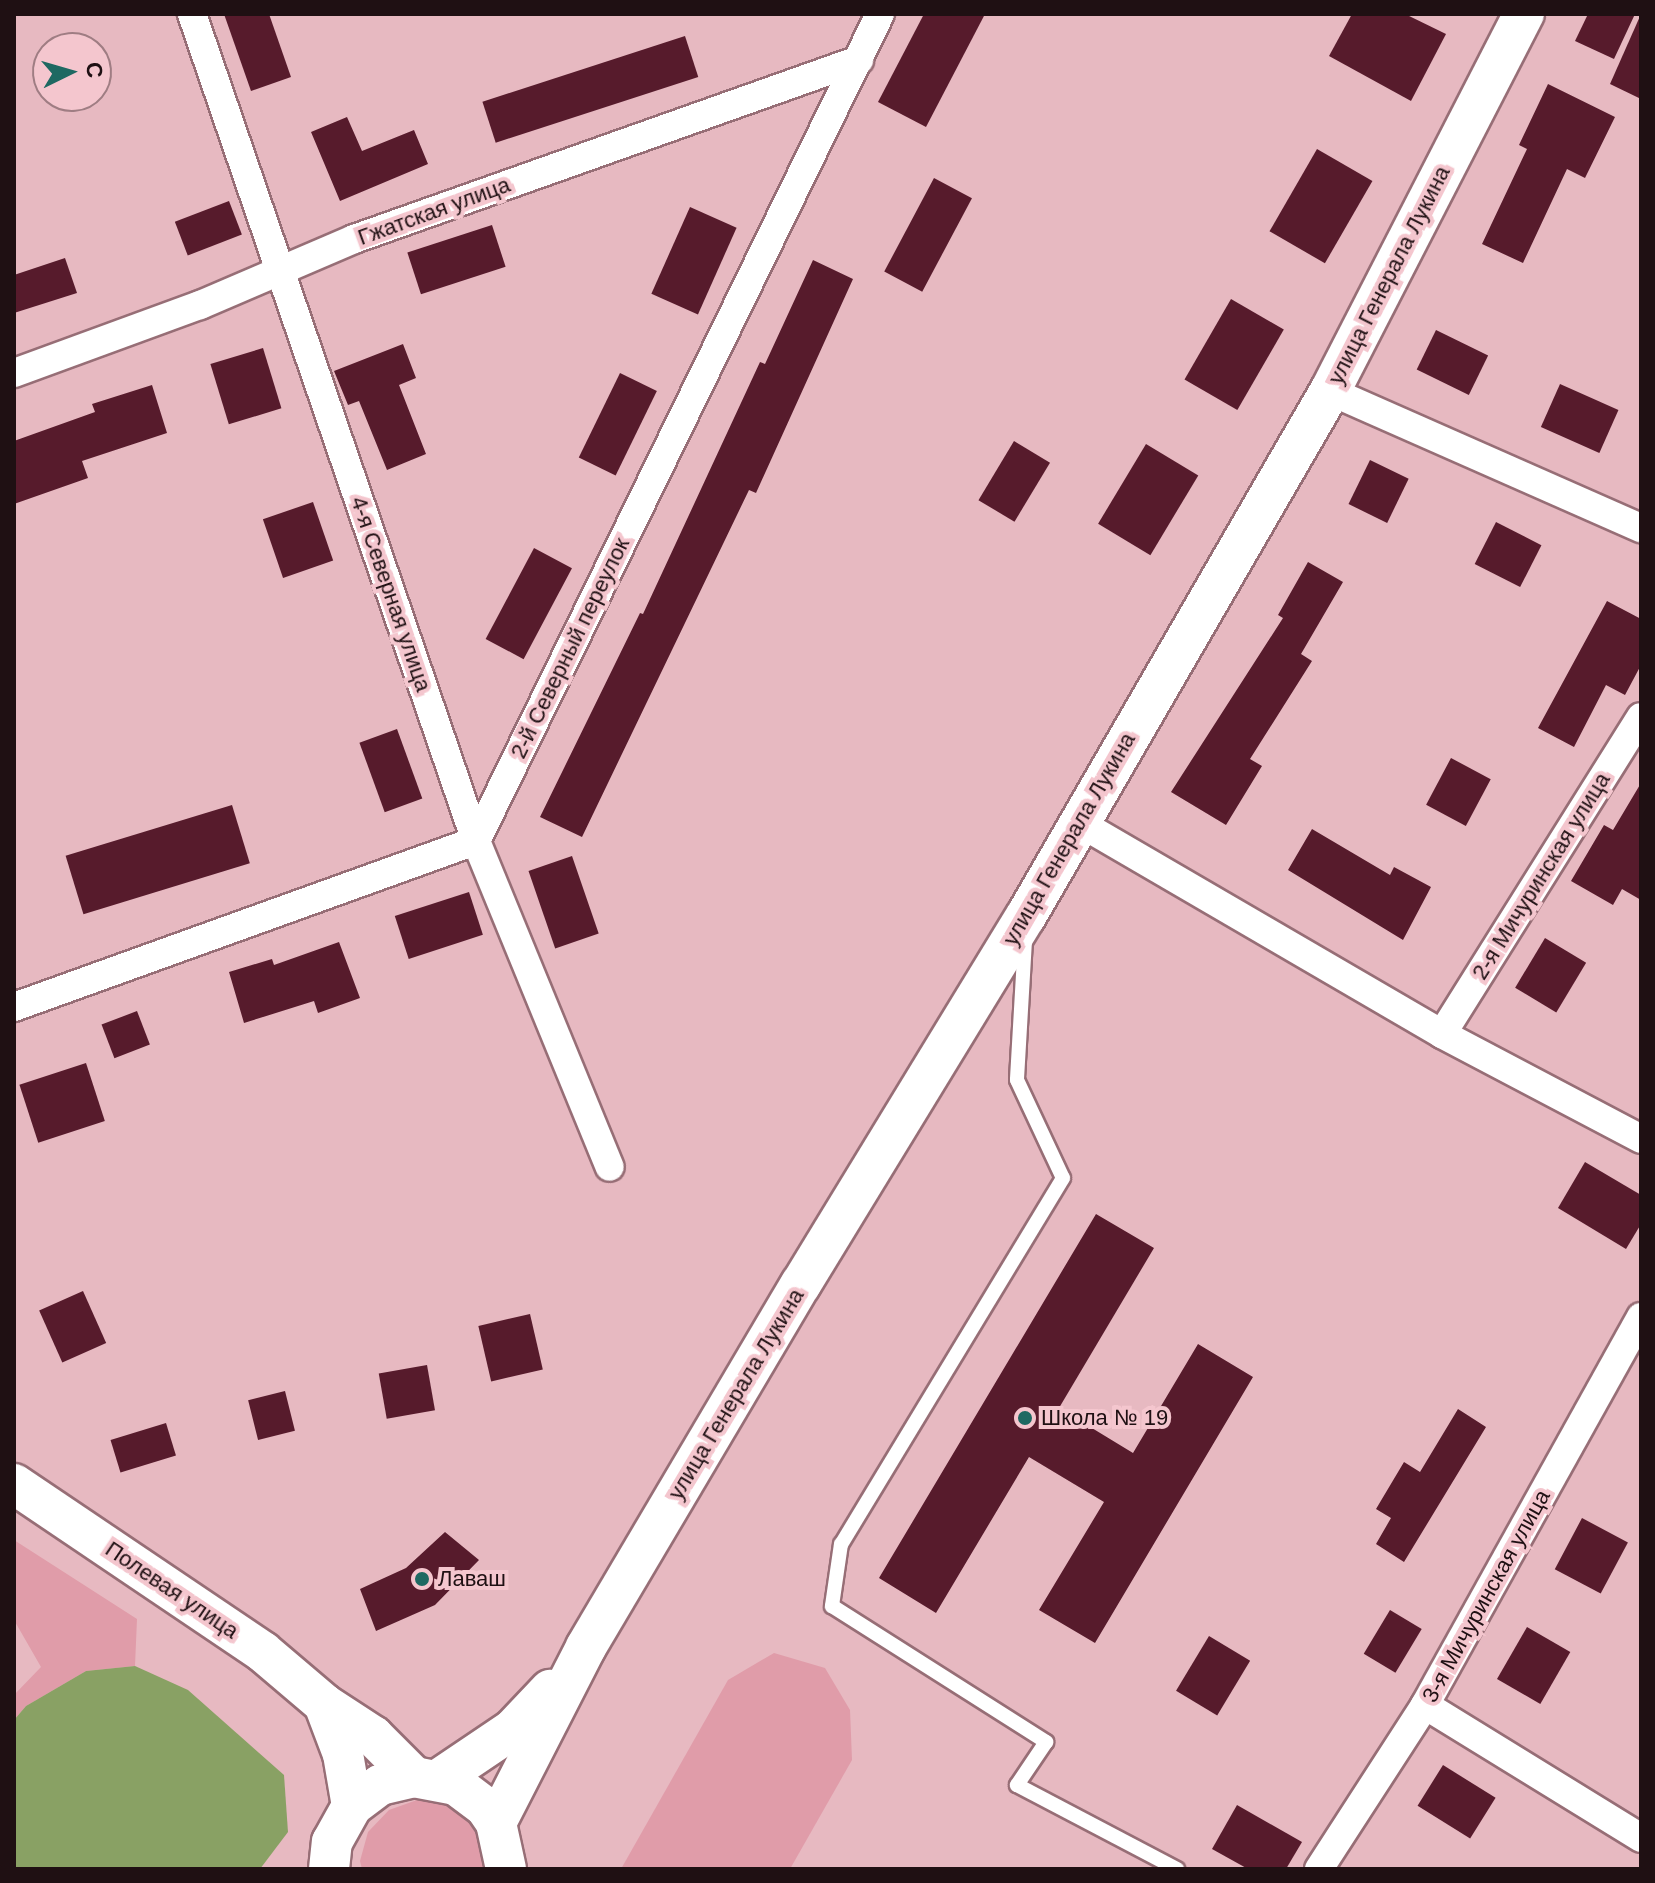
<!DOCTYPE html>
<html>
<head>
<meta charset="utf-8">
<style>
	body { margin:0 }
	#map { position:relative; width:1655px; height:1883px; overflow:hidden; background:#e7b9c1; font-family:Arial,sans-serif }
	div>[style] { position:absolute }
	.green>* { inset:0; background:#e09ca9 }
	.water>* { inset:0; background:#89a164 }
	.building>* { inset:0; background:#571b2c; transform-origin:0 0 }
	.roads { filter:drop-shadow(2px 0 #976e76) drop-shadow(-2px 0 #976e76) drop-shadow(0 2px #976e76) drop-shadow(0 -2px #976e76) }
	.lane>* { height:14px; margin:-7px; padding:0 7px; transform-origin:7px; border-radius:7px; background:#fff }
	.street>* { height:28px; margin:-14px; padding:0 14px; transform-origin:14px; border-radius:14px; background:#fff }
	.secondary>* { height:40px; margin:-20px; padding:0 20px; transform-origin:20px; border-radius:20px; background:#fff }
	.dots>* { width:22px; height:22px; translate:-50% -50%; box-sizing:border-box; border:4px solid #f4c6ce; border-radius:50% }
	span { translate:-50% -50%; white-space:nowrap; text-align:center; line-height:1.15; -webkit-text-stroke:8px #f4c6ce; paint-order:stroke }
	.street-label { font-size:22px; color:#1f1013 }
	.poi-label { font-size:22px; color:#1f1013 }
	.left { translate:0 -50%; text-align:left }
	.frame { position:absolute; inset:0; border:16px solid #1f1013; pointer-events:none }
	.north { position:absolute; left:32px; top:32px; width:80px; height:80px; box-sizing:border-box; background:#f4c6ce; border:2px solid #9f7d83; border-radius:50%; rotate:85deg; font-size:22px; font-weight:700; line-height:32px; text-align:center; color:#1f1013 }
	.north::after { content:''; display:block; margin:auto; width:28px; height:36px; background:#1e6962; clip-path:polygon(50% 0,100% 100%,50% 72%,0 100%) }
</style>
</head>
<body>
<div id="map">
	<div class="green">
		<div style="clip-path:polygon(14px 1540px,137px 1619px,135px 1666px,86px 1671px,26px 1706px,14px 1720px,14px 1695px,41px 1667px,14px 1620px)"></div>
		<div style="clip-path:polygon(774px 1653px,825px 1668px,850px 1710px,852px 1760px,790px 1869px,621px 1869px,728px 1680px)"></div>
		<div style="clip-path:polygon(417px 1800px,446px 1805px,470px 1822px,484px 1849px,483px 1869px,362px 1869px,360px 1861px,368px 1832px,389px 1810px)"></div>
	</div>
	<div class="water">
		<div style="clip-path:polygon(135px 1666px,188px 1690px,284px 1775px,288px 1832px,260px 1869px,14px 1869px,14px 1720px,26px 1706px,86px 1671px)"></div>
	</div>
	<div class="building">
		<div style="clip-path:polygon(224px 14px,269px 14px,291px 77px,251px 91px)"></div>
		<div style="clip-path:polygon(924px 14px,985px 14px,926px 127px,878px 102px)"></div>
		<div style="clip-path:polygon(1352px 14px,1405px 14px,1446px 34px,1411px 101px,1329px 56px)"></div>
		<div style="clip-path:polygon(1588px 14px,1635px 14px,1614px 59px,1575px 41px)"></div>
		<div style="clip-path:polygon(1641px 14px,1641px 99px,1610px 84px)"></div>
		<div style="left:685px;top:36px;width:43px;height:213px;rotate:72deg"></div>
		<div style="clip-path:polygon(1548px 84px,1615px 117px,1585px 178px,1567px 169px,1523px 263px,1482px 244px,1527px 149px,1519px 145px)"></div>
		<div style="clip-path:polygon(347px 117px,362px 151px,414px 130px,428px 164px,340px 201px,311px 132px)"></div>
		<div style="left:1317px;top:149px;width:64px;height:95px;rotate:30deg"></div>
		<div style="left:934px;top:178px;width:43px;height:106px;rotate:28deg"></div>
		<div style="left:229px;top:201px;width:36px;height:58px;rotate:69deg"></div>
		<div style="left:690px;top:207px;width:51px;height:95px;rotate:24deg"></div>
		<div style="left:492px;top:225px;width:44px;height:89px;rotate:72deg"></div>
		<div style="clip-path:polygon(65px 258px,77px 293px,14px 313px,14px 275px)"></div>
		<div style="clip-path:polygon(813px 260px,853px 279px,756px 493px,749px 490px,582px 837px,540px 817px,640px 613px,643px 614px,760px 362px,765px 364px)"></div>
		<div style="left:1231px;top:299px;width:61px;height:93px;rotate:30deg"></div>
		<div style="left:1436px;top:330px;width:58px;height:44px;rotate:26deg"></div>
		<div style="clip-path:polygon(403px 344px,416px 378px,399px 385px,426px 454px,387px 470px,359px 401px,348px 405px,334px 371px)"></div>
		<div style="left:263px;top:348px;width:63px;height:55px;rotate:73deg"></div>
		<div style="left:620px;top:373px;width:41px;height:94px;rotate:26deg"></div>
		<div style="left:1560px;top:384px;width:64px;height:47px;rotate:24deg"></div>
		<div style="clip-path:polygon(152px 385px,167px 433px,82px 461px,88px 478px,14px 504px,14px 441px,95px 412px,92px 404px)"></div>
		<div style="left:1014px;top:441px;width:42px;height:69px;rotate:31deg"></div>
		<div style="left:1146px;top:444px;width:61px;height:93px;rotate:31deg"></div>
		<div style="left:1370px;top:460px;width:43px;height:49px;rotate:26deg"></div>
		<div style="left:313px;top:502px;width:62px;height:53px;rotate:71deg"></div>
		<div style="left:1496px;top:522px;width:51px;height:47px;rotate:27deg"></div>
		<div style="left:534px;top:548px;width:43px;height:103px;rotate:28deg"></div>
		<div style="clip-path:polygon(1308px 562px,1343px 582px,1301px 654px,1312px 661px,1250px 759px,1262px 766px,1226px 825px,1171px 792px,1283px 618px,1278px 615px)"></div>
		<div style="clip-path:polygon(1607px 601px,1641px 619px,1641px 665px,1625px 695px,1606px 685px,1574px 747px,1538px 728px)"></div>
		<div style="left:397px;top:729px;width:74px;height:40px;rotate:70deg"></div>
		<div style="left:1451px;top:758px;width:45px;height:53px;rotate:28deg"></div>
		<div style="clip-path:polygon(1641px 783px,1641px 900px,1622px 889px,1613px 905px,1571px 881px,1604px 825px,1613px 830px)"></div>
		<div style="left:232px;top:805px;width:61px;height:174px;rotate:73deg"></div>
		<div style="clip-path:polygon(1312px 829px,1390px 875px,1394px 867px,1431px 887px,1403px 940px,1288px 870px)"></div>
		<div style="left:572px;top:856px;width:82px;height:46px;rotate:71deg"></div>
		<div style="left:469px;top:892px;width:45px;height:78px;rotate:72deg"></div>
		<div style="left:1545px;top:938px;width:48px;height:58px;rotate:31deg"></div>
		<div style="clip-path:polygon(339px 942px,360px 998px,318px 1013px,314px 1001px,244px 1023px,229px 972px,272px 959px,274px 965px)"></div>
		<div style="left:137px;top:1011px;width:36px;height:38px;rotate:69deg"></div>
		<div style="left:86px;top:1063px;width:61px;height:70px;rotate:72deg"></div>
		<div style="clip-path:polygon(1585px 1162px,1641px 1195px,1641px 1224px,1626px 1249px,1558px 1208px)"></div>
		<div style="clip-path:polygon(1096px 1214px,1154px 1248px,1059px 1408px,1133px 1453px,1198px 1344px,1253px 1377px,1095px 1643px,1039px 1610px,1104px 1502px,1029px 1457px,936px 1613px,879px 1578px)"></div>
		<div style="left:83px;top:1291px;width:57px;height:48px;rotate:66deg"></div>
		<div style="left:530px;top:1314px;width:57px;height:53px;rotate:77deg"></div>
		<div style="left:427px;top:1365px;width:46px;height:49px;rotate:80deg"></div>
		<div style="left:285px;top:1391px;width:41px;height:38px;rotate:76deg"></div>
		<div style="clip-path:polygon(1458px 1409px,1486px 1427px,1404px 1562px,1376px 1544px,1391px 1518px,1376px 1509px,1404px 1462px,1420px 1472px)"></div>
		<div style="left:166px;top:1423px;width:34px;height:58px;rotate:73deg"></div>
		<div style="left:1582px;top:1518px;width:52px;height:58px;rotate:28deg"></div>
		<div style="clip-path:polygon(445px 1532px,479px 1560px,435px 1605px,376px 1631px,360px 1589px,406px 1568px)"></div>
		<div style="left:1390px;top:1610px;width:37px;height:51px;rotate:31deg"></div>
		<div style="left:1527px;top:1627px;width:50px;height:60px;rotate:30deg"></div>
		<div style="left:1209px;top:1636px;width:48px;height:64px;rotate:31deg"></div>
		<div style="left:1443px;top:1765px;width:62px;height:48px;rotate:32deg"></div>
		<div style="clip-path:polygon(1237px 1805px,1302px 1842px,1286px 1869px,1248px 1869px,1212px 1849px)"></div>
	</div>
	<div class="roads">
		<div class="lane">
			<div style="left:1025px;top:940px;width:140px;rotate:93.3deg"></div>
			<div style="left:1017px;top:1080px;width:108px;rotate:64.9deg"></div>
			<div style="left:1063px;top:1178px;width:428px;rotate:121.2deg"></div>
			<div style="left:841px;top:1544px;width:63px;rotate:98.3deg"></div>
			<div style="left:832px;top:1606px;width:254px;rotate:32.4deg"></div>
			<div style="left:1046px;top:1742px;width:52px;rotate:124deg"></div>
			<div style="left:1017px;top:1785px;width:181px;rotate:27.7deg"></div>
		</div>
		<div class="street">
			<div style="left:192px;top:14px;width:874px;rotate:71.05deg"></div>
			<div style="left:476px;top:841px;width:352px;rotate:67.7deg"></div>
			<div style="left:14px;top:373px;width:198px;rotate:-20.1deg"></div>
			<div style="left:200px;top:305px;width:168px;rotate:-23.2deg"></div>
			<div style="left:354px;top:239px;width:536px;rotate:-19.52deg"></div>
			<div style="left:1330px;top:391px;width:340px;rotate:23.8deg"></div>
			<div style="left:1078px;top:822px;width:421px;rotate:30.2deg"></div>
			<div style="left:1442px;top:1034px;width:225px;rotate:27.8deg"></div>
			<div style="left:14px;top:1007px;width:491px;rotate:-19.8deg"></div>
			<div style="left:476px;top:841px;width:920px;rotate:-63.96deg"></div>
			<div style="left:1442px;top:1034px;width:374px;rotate:-57.9deg"></div>
			<div style="left:1425px;top:1705px;width:254px;rotate:31.6deg"></div>
			<div style="left:1319px;top:1869px;width:195px;rotate:-57.1deg"></div>
			<div style="left:1425px;top:1705px;width:444px;rotate:-60.9deg"></div>
		</div>
		<div class="secondary">
			<div style="left:14px;top:1484px;width:300px;rotate:34deg"></div>
			<div style="left:263px;top:1652px;width:80px;rotate:40.4deg"></div>
			<div style="left:324px;top:1704px;width:59px;rotate:33.1deg"></div>
			<div style="left:373px;top:1736px;width:58px;rotate:45deg"></div>
			<div style="left:324px;top:1704px;width:53px;rotate:69.2deg"></div>
			<div style="left:343px;top:1754px;width:53px;rotate:80.2deg"></div>
			<div style="left:439px;top:1779px;width:89px;rotate:-34deg"></div>
			<div style="left:513px;top:1729px;width:54px;rotate:-46.5deg"></div>
			<div style="left:496px;top:1823px;width:198px;rotate:-62.9deg"></div>
			<div style="left:586px;top:1647px;width:422px;rotate:-59.4deg"></div>
			<div style="left:801px;top:1284px;width:431px;rotate:-58.6deg"></div>
			<div style="left:1026px;top:916px;width:607px;rotate:-59.93deg"></div>
			<div style="left:1330px;top:391px;width:424px;rotate:-62.8deg"></div>
			<div style="left:329px;top:1869px;width:27px;rotate:-84deg"></div>
			<div style="left:332px;top:1842px;width:41px;rotate:-60.9deg"></div>
			<div style="left:352px;top:1806px;width:35px;rotate:-37deg"></div>
			<div style="left:380px;top:1785px;width:35px;rotate:-13deg"></div>
			<div style="left:414px;top:1777px;width:43px;rotate:10.8deg"></div>
			<div style="left:456px;top:1785px;width:38px;rotate:37deg"></div>
			<div style="left:486px;top:1808px;width:18px;rotate:56deg"></div>
			<div style="left:496px;top:1823px;width:47px;rotate:77.7deg"></div>
		</div>
	</div>
	<div class="dots">
		<div style="left:1025px;top:1418px;background:#1e6962"></div>
		<div style="left:422px;top:1579px;background:#1e6962"></div>
	</div>
	<div class="street-label">
		<span style="left:434px;top:211px;rotate:-20deg">Гжатская улица</span>
		<span style="left:1389px;top:275px;rotate:-63deg">улица Генерала Лукина</span>
		<span style="left:391px;top:594px;rotate:71deg">4-я Северная улица</span>
		<span style="left:570px;top:648px;rotate:-64deg">2-й Северный переулок</span>
		<span style="left:1069px;top:839px;rotate:-60deg">улица Генерала Лукина</span>
		<span style="left:1541px;top:876px;rotate:-58deg">2-я Мичуринская улица</span>
		<span style="left:736px;top:1394px;rotate:-59deg">улица Генерала Лукина</span>
		<span style="left:172px;top:1590px;rotate:34deg">Полевая улица</span>
		<span style="left:1486px;top:1596px;rotate:-61deg">3-я Мичуринская улица</span>
	</div>
	<div class="poi-label">
		<span class="left" style="left:1041px;top:1418px">Школа № 19</span>
		<span class="left" style="left:438px;top:1579px">Лаваш</span>
	</div>
	<div class="frame"></div>
	<div class="north">С</div>
</div>
</body>
</html>
